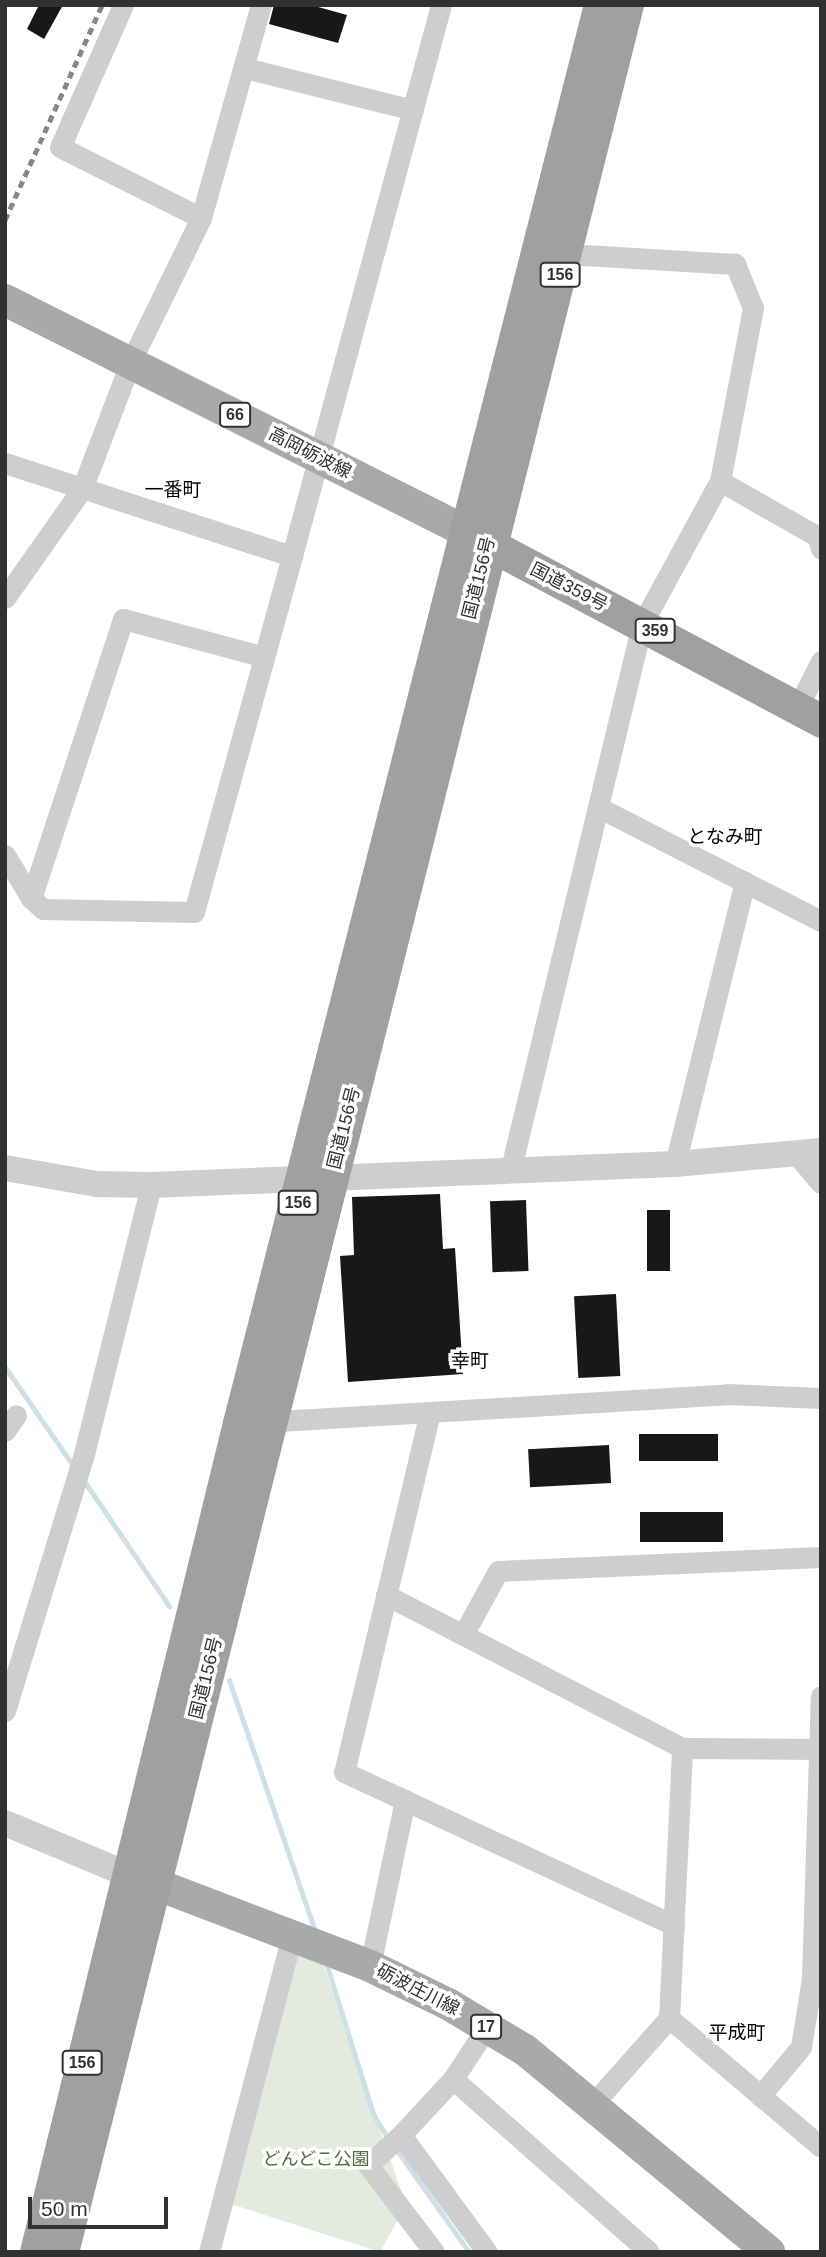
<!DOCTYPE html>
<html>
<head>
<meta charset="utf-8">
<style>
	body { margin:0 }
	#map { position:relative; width:826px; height:2257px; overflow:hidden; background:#fff; font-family:Helvetica,"Noto Sans JP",sans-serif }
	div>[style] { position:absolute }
	.green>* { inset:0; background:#e5eade }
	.stream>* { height:5px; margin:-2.5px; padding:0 2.5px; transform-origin:2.5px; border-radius:2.5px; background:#cce0e8 }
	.building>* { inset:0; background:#181818; transform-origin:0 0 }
	.minor>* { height:21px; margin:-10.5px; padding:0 10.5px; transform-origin:10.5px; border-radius:10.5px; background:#cecece }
	.tertiary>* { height:26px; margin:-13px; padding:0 13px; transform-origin:13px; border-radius:13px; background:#cecece }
	.primary>* { height:32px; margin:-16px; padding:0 16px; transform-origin:16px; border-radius:16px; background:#a9a9a9 }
	.trunk>* { height:33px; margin:-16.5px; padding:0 16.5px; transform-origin:16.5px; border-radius:16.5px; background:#a0a0a0 }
	.rail>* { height:5px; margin-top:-2.5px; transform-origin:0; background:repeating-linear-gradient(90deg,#868686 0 7px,transparent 0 12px) }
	span { translate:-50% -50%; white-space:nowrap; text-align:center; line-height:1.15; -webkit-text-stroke:7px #fff; paint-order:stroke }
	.shield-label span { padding:2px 5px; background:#fff; border:2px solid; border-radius:5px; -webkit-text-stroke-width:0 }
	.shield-label { font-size:16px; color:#313131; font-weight:700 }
	.street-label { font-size:18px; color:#313131 }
	.park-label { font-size:18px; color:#586a42 }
	.neighbourhood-label { font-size:19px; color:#000 }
	.frame { position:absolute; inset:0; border:7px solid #313131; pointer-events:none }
	.scale { position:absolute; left:28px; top:2197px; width:140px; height:32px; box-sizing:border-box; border:4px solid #313131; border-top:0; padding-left:9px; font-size:21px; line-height:24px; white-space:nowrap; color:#313131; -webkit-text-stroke:5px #fff; paint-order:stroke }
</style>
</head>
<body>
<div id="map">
	<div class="green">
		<div style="clip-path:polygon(318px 1950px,406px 2205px,380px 2252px,231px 2204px,296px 1952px)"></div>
	</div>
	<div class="stream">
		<div style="left:5px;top:1367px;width:121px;rotate:55.4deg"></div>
		<div style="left:82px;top:1478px;width:155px;rotate:55.8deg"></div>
		<div style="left:229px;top:1680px;width:268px;rotate:71.1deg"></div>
		<div style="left:325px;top:1960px;width:164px;rotate:72.6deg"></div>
		<div style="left:374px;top:2116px;width:26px;rotate:58deg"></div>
		<div style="left:396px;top:2149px;width:126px;rotate:54.7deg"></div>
	</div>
	<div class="building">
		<div style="clip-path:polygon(39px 5px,63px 5px,44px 39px,27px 29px)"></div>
		<div style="clip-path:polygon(274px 5px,311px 5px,347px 15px,338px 43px,269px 24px)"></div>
		<div style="clip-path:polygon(440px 1194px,443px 1249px,455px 1248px,463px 1374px,348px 1382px,340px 1256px,354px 1255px,352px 1197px)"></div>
		<div style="left:526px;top:1200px;width:71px;height:36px;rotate:88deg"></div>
		<div style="left:647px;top:1210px;width:23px;height:61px"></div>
		<div style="left:616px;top:1294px;width:82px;height:42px;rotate:87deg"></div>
		<div style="left:639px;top:1434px;width:79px;height:27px"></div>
		<div style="left:609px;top:1445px;width:38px;height:81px;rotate:87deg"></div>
		<div style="left:723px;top:1512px;width:30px;height:83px;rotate:90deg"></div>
	</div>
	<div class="minor">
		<div style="left:123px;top:5px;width:155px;rotate:113.9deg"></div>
		<div style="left:60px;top:147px;width:158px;rotate:26.7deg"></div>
		<div style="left:245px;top:68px;width:173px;rotate:14deg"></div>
		<div style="left:5px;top:463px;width:302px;rotate:18deg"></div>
		<div style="left:292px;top:556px;width:571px;rotate:-74.87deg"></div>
		<div style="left:720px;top:481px;width:113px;rotate:29.7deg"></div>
		<div style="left:818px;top:537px;width:12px;rotate:76deg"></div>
		<div style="left:5px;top:598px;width:133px;rotate:-54.8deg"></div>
		<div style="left:82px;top:489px;width:135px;rotate:-69.1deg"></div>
		<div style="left:130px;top:363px;width:161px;rotate:-63.9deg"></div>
		<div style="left:201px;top:218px;width:221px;rotate:-74.3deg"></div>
		<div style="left:264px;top:657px;width:146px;rotate:-164.9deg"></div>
		<div style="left:123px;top:619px;width:294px;rotate:108.2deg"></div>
		<div style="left:31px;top:898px;width:16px;rotate:43deg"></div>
		<div style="left:43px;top:909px;width:151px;rotate:1.1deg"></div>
		<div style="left:194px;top:912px;width:369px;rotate:-74.6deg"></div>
		<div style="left:797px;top:709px;width:54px;rotate:-63.4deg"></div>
		<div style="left:598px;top:807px;width:250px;rotate:27.1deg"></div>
		<div style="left:5px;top:855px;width:50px;rotate:58.8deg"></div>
		<div style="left:798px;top:1156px;width:35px;rotate:50deg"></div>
		<div style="left:675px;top:1164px;width:291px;rotate:-76.1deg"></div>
		<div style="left:511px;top:1168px;width:560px;rotate:-76.46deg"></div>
		<div style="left:642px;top:624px;width:163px;rotate:-61.4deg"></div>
		<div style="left:720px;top:481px;width:176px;rotate:-79.2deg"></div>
		<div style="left:753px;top:308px;width:48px;rotate:-112.2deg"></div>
		<div style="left:735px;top:264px;width:169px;rotate:-176.6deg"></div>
		<div style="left:430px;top:1412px;width:370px;rotate:103.4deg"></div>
		<div style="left:344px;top:1772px;width:364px;rotate:24.9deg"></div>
		<div style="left:262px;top:1422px;width:466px;rotate:-3.4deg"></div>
		<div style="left:727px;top:1394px;width:94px;rotate:2.4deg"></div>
		<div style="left:5px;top:1431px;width:19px;rotate:-55deg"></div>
		<div style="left:386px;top:1595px;width:333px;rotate:27.3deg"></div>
		<div style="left:682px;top:1748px;width:137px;rotate:0.4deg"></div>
		<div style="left:463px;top:1635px;width:73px;rotate:-61.3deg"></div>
		<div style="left:498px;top:1571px;width:323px;rotate:-2.5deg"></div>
		<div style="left:5px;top:1711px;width:269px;rotate:-72.9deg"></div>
		<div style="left:84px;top:1454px;width:277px;rotate:-76deg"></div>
		<div style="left:370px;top:1966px;width:170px;rotate:-78.1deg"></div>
		<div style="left:669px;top:2018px;width:199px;rotate:40.3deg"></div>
		<div style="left:487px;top:2027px;width:62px;rotate:123.2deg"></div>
		<div style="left:453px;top:2079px;width:76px;rotate:132.9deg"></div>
		<div style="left:401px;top:2135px;width:145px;rotate:53.7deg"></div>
		<div style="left:453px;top:2079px;width:261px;rotate:41.4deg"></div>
		<div style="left:760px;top:2096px;width:64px;rotate:-50.1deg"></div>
		<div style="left:801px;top:2047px;width:70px;rotate:-80.9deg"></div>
		<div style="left:812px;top:1978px;width:282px;rotate:-88.2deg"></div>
		<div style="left:591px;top:2106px;width:118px;rotate:-48.4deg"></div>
		<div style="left:669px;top:2018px;width:270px;rotate:-87.2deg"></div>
		<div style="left:401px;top:2135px;width:45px;rotate:137.7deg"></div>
		<div style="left:368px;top:2165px;width:109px;rotate:52.8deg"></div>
		<div style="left:209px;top:2252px;width:327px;rotate:-75.3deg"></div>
	</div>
	<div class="tertiary">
		<div style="left:5px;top:1168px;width:93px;rotate:9.9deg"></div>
		<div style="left:97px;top:1184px;width:54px;rotate:1.1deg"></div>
		<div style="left:151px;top:1185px;width:524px;rotate:-2.29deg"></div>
		<div style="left:675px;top:1164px;width:147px;rotate:-5.1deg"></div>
		<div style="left:5px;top:1823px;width:132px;rotate:22.7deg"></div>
	</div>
	<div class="primary">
		<div style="left:5px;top:300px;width:515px;rotate:26.66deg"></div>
		<div style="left:132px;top:1875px;width:255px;rotate:20.9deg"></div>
		<div style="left:370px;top:1966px;width:87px;rotate:26deg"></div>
		<div style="left:448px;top:2004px;width:90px;rotate:30.9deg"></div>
		<div style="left:525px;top:2050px;width:317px;rotate:39.6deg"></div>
	</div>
	<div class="trunk">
		<div style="left:470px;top:534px;width:398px;rotate:28deg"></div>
		<div style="left:36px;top:2252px;width:853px;rotate:-76.24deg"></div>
		<div style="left:239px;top:1423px;width:1463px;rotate:-75.72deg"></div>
		<div style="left:62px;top:2252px;width:2317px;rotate:-75.89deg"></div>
	</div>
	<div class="rail">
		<div style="left:5px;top:220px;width:236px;rotate:-65.7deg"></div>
	</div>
	<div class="shield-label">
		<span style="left:560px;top:275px">156</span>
		<span style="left:235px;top:415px">66</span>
		<span style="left:655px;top:631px">359</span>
		<span style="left:298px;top:1203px">156</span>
		<span style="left:486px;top:2027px">17</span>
		<span style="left:82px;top:2063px">156</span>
	</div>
	<div class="street-label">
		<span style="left:310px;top:453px;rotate:27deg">高岡砺波線</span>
		<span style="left:479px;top:578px;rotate:-76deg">国道156号</span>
		<span style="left:569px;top:587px;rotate:27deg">国道359号</span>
		<span style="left:344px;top:1128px;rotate:-76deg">国道156号</span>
		<span style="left:206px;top:1678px;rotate:-76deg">国道156号</span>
		<span style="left:418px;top:1990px;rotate:27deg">砺波庄川線</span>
	</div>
	<div class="park-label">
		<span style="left:316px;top:2159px">どんどこ公園</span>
	</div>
	<div class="neighbourhood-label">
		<span style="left:173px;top:490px">一番町</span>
		<span style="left:725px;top:837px">となみ町</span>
		<span style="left:470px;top:1361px">幸町</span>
		<span style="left:737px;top:2033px">平成町</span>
	</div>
	<div class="frame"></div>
	<div class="scale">50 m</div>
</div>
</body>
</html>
